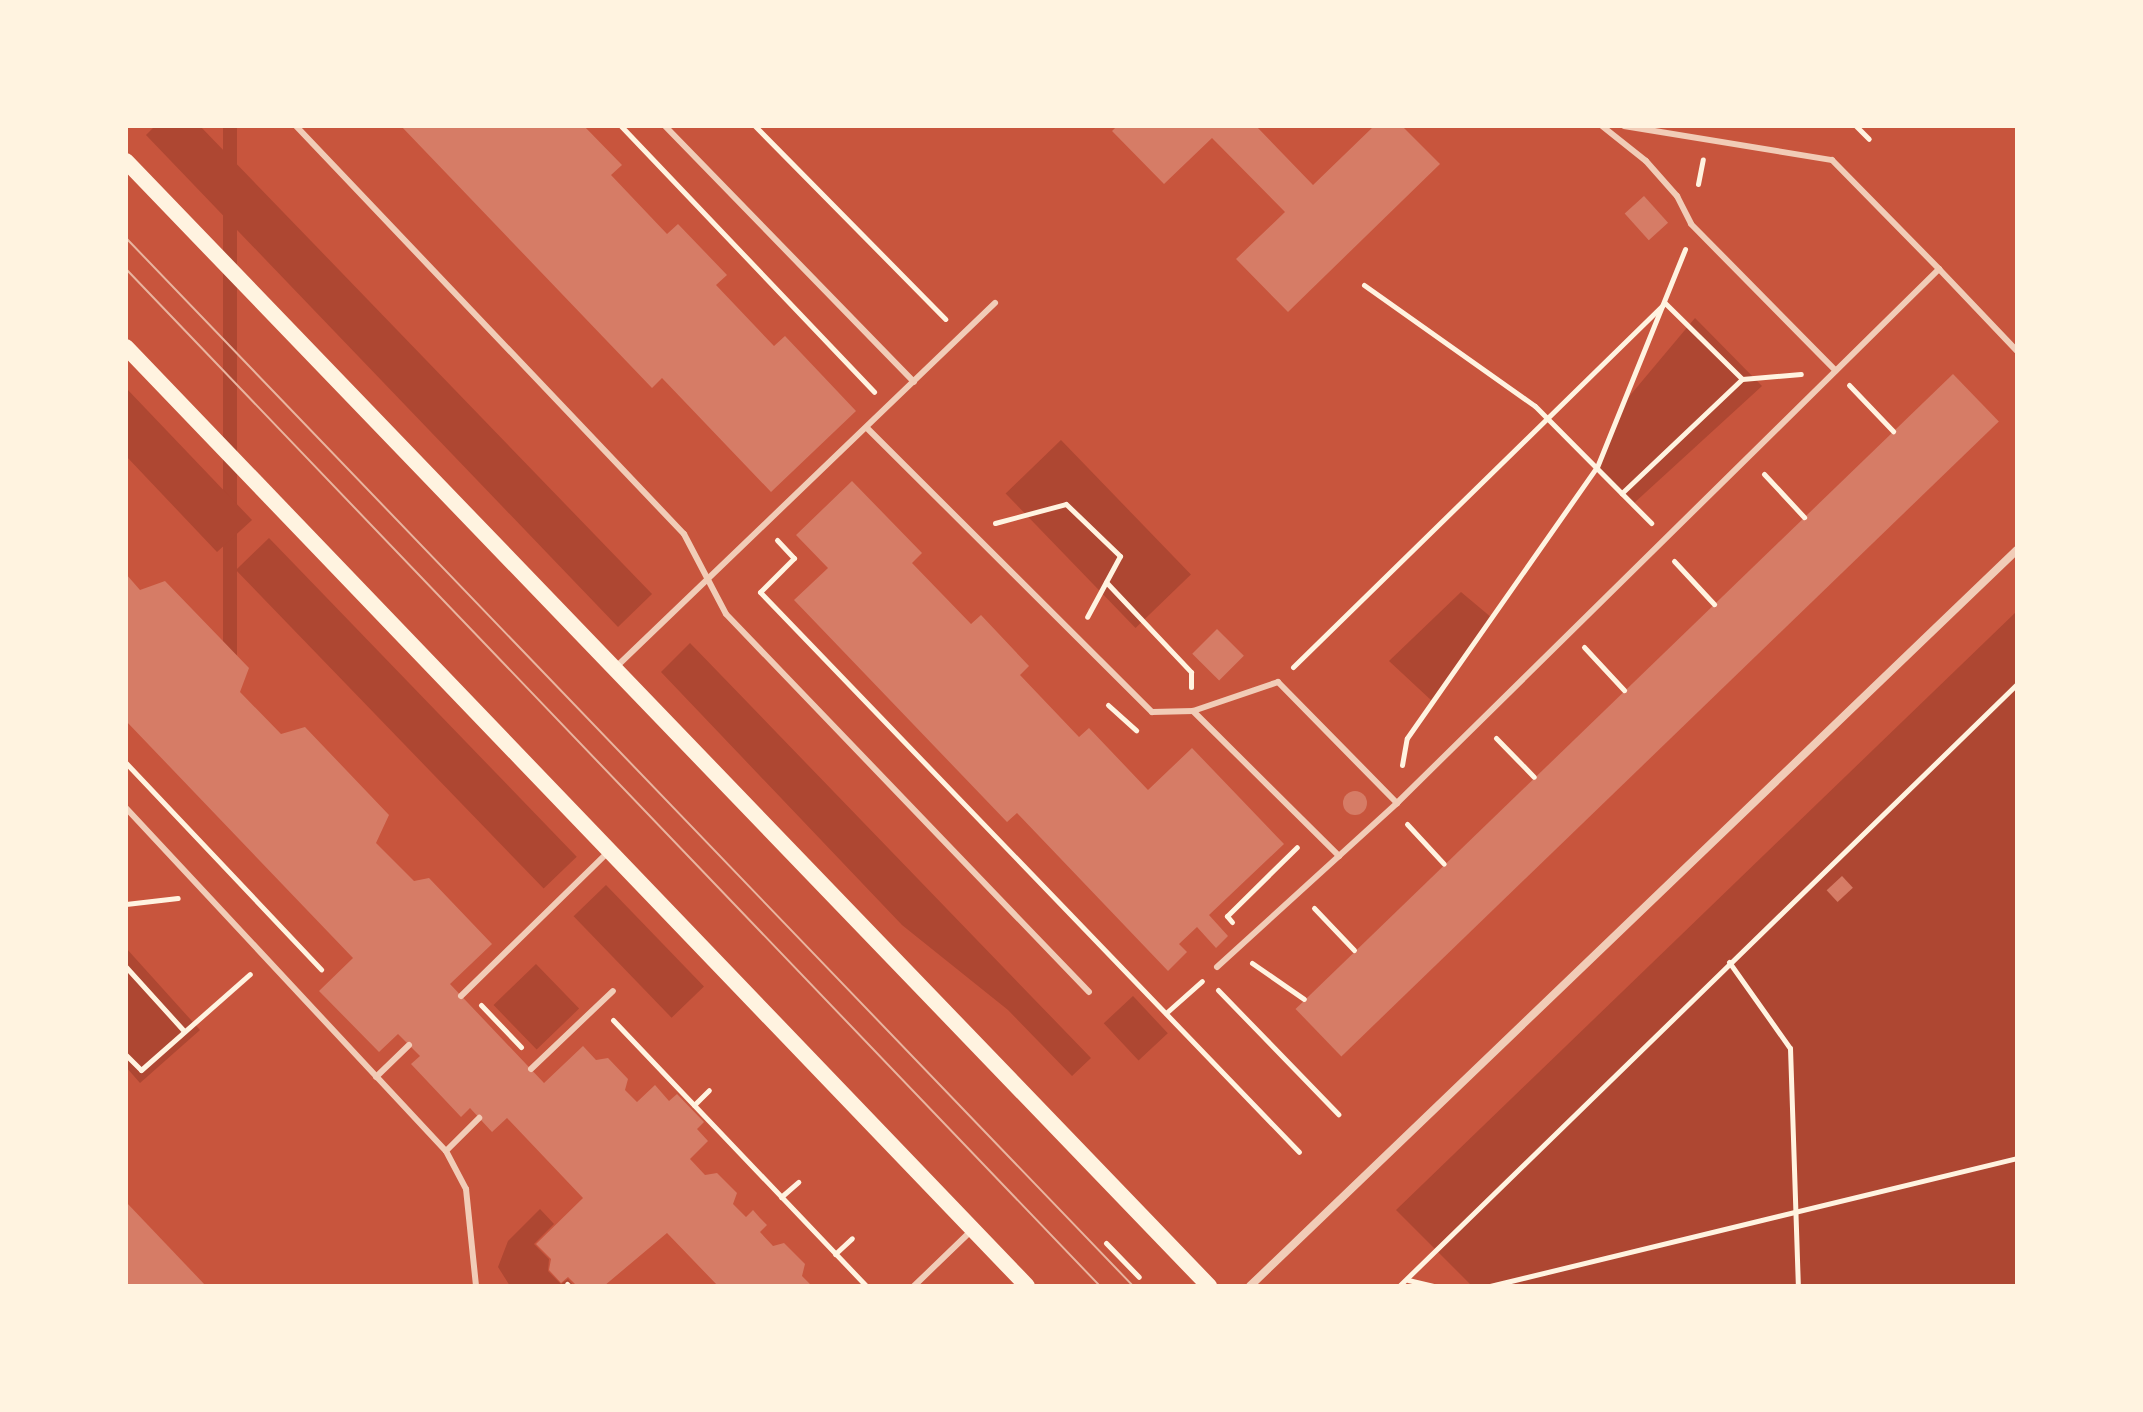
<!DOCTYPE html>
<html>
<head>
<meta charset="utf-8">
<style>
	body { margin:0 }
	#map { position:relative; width:2143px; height:1412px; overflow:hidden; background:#c8553d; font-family:"Playfair Display",serif }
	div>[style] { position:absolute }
	.green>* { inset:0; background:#ae4732; transform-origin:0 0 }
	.building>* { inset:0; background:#d67c66; transform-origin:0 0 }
	.round { border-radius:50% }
	.path>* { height:5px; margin:-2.5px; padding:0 2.5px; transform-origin:2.5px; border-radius:2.5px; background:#fff3e0 }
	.service>* { height:6px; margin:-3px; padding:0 3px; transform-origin:3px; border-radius:3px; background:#f1ccb7 }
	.minor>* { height:8px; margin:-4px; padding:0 4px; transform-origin:4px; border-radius:4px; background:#f1ccb7 }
	.secondary>* { height:16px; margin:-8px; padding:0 8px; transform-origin:8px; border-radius:8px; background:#fff3e0 }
	.tram>* { height:2px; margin:-1px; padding:0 1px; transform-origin:1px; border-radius:1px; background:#e9b49f }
	span { translate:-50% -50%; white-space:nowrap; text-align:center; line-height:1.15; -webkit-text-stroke:8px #fff3e0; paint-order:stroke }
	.frame { position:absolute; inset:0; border:128px solid #fff3e0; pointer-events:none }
</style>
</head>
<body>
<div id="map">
	<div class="green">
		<div style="clip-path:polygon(155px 126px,200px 126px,652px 594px,618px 627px,146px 135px)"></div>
		<div style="left:223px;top:126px;width:14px;height:634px"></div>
		<div style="clip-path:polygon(1695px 318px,1762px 386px,1633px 504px,1597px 467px,1622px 405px)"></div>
		<div style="clip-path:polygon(126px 388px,252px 520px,217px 552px,126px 456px)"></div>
		<div style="left:1061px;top:440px;width:187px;height:77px;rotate:46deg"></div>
		<div style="left:269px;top:538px;width:443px;height:46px;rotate:46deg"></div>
		<div style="clip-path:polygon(1461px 592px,1492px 618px,1432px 701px,1389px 661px)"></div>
		<div style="clip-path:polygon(2017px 611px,2017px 1286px,1472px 1286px,1396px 1210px)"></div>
		<div style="clip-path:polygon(690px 643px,1091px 1058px,1072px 1076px,1008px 1010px,902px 925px,661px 672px)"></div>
		<div style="left:606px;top:885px;width:141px;height:45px;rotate:46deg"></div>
		<div style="clip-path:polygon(126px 948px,200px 1030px,140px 1083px,126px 1067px)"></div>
		<div style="left:536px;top:964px;width:62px;height:59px;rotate:46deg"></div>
		<div style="left:1133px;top:996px;width:51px;height:40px;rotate:47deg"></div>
		<div style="clip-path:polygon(540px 1209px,554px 1224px,534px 1244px,549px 1259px,548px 1271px,561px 1284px,568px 1279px,574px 1286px,510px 1286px,498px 1267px,508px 1241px)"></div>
	</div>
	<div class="building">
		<div style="clip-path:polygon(401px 126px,584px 126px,622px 165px,611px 175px,667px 234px,678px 224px,727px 275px,716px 285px,774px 346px,785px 336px,856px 411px,771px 492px,662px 378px,652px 388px)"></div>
		<div style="clip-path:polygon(1117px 126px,1256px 126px,1313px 185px,1374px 126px,1402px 126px,1440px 164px,1288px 312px,1236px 259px,1285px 212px,1212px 138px,1164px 184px,1112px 131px)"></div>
		<div style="left:1644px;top:196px;width:36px;height:26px;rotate:48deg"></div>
		<div style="left:1953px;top:374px;width:66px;height:914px;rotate:46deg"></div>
		<div style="clip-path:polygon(852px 481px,922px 553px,912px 563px,971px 624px,981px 615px,1029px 666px,1020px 675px,1079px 737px,1089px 728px,1148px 790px,1192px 748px,1284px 844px,1209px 915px,1228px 936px,1216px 948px,1197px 927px,1179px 944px,1187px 952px,1168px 971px,1017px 813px,1007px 822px,794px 600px,828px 568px,796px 535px)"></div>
		<div style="clip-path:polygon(126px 574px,140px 590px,165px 581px,249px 668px,240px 692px,281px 734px,305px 727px,389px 815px,376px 843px,414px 881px,429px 878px,492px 944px,450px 984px,544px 1083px,583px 1046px,596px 1060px,608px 1058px,628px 1079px,625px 1090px,637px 1102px,655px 1085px,669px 1101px,677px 1094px,704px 1122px,697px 1129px,708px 1141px,690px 1159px,705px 1175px,717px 1173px,737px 1193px,733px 1204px,746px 1217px,753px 1210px,760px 1218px,767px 1225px,760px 1232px,773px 1246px,784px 1243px,805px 1264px,802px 1276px,812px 1286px,718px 1286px,667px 1233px,604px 1286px,577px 1286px,568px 1277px,561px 1283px,549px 1270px,551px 1259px,536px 1244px,583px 1198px,507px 1118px,492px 1132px,470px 1108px,461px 1117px,411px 1064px,420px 1056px,398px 1034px,379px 1052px,319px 991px,353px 958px,126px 721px)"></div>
		<div style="left:1217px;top:629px;width:38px;height:35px;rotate:45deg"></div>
		<div class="round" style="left:1343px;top:791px;width:24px;height:24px"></div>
		<div style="left:1842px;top:876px;width:16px;height:21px;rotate:47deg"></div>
		<div style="clip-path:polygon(126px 1202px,206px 1286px,126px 1286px)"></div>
	</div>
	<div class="path">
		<div style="left:621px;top:126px;width:367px;rotate:46.4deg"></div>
		<div style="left:755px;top:126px;width:271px;rotate:45.4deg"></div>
		<div style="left:1856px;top:126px;width:18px;rotate:45deg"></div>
		<div style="left:1698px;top:184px;width:25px;rotate:-79deg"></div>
		<div style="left:1364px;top:285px;width:209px;rotate:35.3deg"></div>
		<div style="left:1535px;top:406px;width:165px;rotate:45.2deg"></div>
		<div style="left:1742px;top:379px;width:59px;rotate:-4.8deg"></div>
		<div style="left:1849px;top:385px;width:64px;rotate:46.3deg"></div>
		<div style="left:1764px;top:474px;width:59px;rotate:47.1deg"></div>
		<div style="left:995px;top:523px;width:73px;rotate:-15deg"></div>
		<div style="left:1066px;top:504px;width:75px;rotate:43.9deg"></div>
		<div style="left:1120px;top:556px;width:69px;rotate:118.4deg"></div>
		<div style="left:777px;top:540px;width:25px;rotate:47deg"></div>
		<div style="left:794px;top:558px;width:48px;rotate:135deg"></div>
		<div style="left:760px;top:592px;width:777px;rotate:46.09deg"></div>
		<div style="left:1674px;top:561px;width:59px;rotate:47.1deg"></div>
		<div style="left:1106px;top:582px;width:124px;rotate:46.6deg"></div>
		<div style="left:1191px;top:672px;width:15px;rotate:90deg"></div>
		<div style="left:1584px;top:647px;width:59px;rotate:47.1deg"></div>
		<div style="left:1293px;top:667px;width:520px;rotate:-44.38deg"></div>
		<div style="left:1665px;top:303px;width:108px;rotate:44.6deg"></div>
		<div style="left:1742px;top:379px;width:166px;rotate:136.5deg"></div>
		<div style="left:1108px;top:705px;width:38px;rotate:42deg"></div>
		<div style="left:1496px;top:738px;width:54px;rotate:45.7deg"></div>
		<div style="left:126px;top:763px;width:284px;rotate:46.6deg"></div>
		<div style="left:1402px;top:765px;width:27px;rotate:-80deg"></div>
		<div style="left:1407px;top:738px;width:331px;rotate:-55deg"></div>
		<div style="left:1597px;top:467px;width:235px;rotate:-68deg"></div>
		<div style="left:1407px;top:824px;width:54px;rotate:47.2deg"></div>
		<div style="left:126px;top:904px;width:52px;rotate:-6.6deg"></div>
		<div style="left:1314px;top:908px;width:58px;rotate:46.4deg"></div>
		<div style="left:1232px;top:922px;width:8px;rotate:-130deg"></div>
		<div style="left:1227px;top:916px;width:98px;rotate:-44.6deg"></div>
		<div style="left:1729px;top:962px;width:105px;rotate:54.7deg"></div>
		<div style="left:1790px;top:1048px;width:238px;rotate:88.1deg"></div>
		<div style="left:1252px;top:963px;width:63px;rotate:34.7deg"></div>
		<div style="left:126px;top:967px;width:86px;rotate:47.8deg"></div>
		<div style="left:1218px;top:990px;width:173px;rotate:45.9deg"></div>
		<div style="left:481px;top:1005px;width:58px;rotate:46.4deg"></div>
		<div style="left:1166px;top:1013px;width:48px;rotate:-41.6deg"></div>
		<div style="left:613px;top:1020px;width:367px;rotate:46.4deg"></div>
		<div style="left:126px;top:1055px;width:21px;rotate:45deg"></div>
		<div style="left:141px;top:1070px;width:145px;rotate:-41.4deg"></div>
		<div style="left:694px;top:1105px;width:21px;rotate:-45deg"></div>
		<div style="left:781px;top:1197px;width:23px;rotate:-41deg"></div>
		<div style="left:1106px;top:1243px;width:47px;rotate:45.9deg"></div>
		<div style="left:835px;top:1254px;width:23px;rotate:-43deg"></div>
		<div style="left:1408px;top:1280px;width:26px;rotate:13deg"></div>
		<div style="left:567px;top:1284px;width:3px;rotate:45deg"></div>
		<div style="left:1399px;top:1286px;width:863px;rotate:-44.25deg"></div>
		<div style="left:1490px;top:1286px;width:542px;rotate:-13.65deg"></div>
	</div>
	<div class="service">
		<div style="left:296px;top:126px;width:563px;rotate:46.44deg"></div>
		<div style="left:684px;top:534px;width:90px;rotate:62.3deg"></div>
		<div style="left:726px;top:614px;width:524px;rotate:46.16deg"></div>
		<div style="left:665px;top:126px;width:357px;rotate:45.8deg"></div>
		<div style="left:1602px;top:126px;width:56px;rotate:38.5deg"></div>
		<div style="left:1646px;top:161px;width:47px;rotate:48.5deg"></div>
		<div style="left:1677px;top:196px;width:31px;rotate:63deg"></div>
		<div style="left:1691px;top:224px;width:206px;rotate:45.4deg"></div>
		<div style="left:1624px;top:126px;width:211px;rotate:9.3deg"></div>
		<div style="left:1832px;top:160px;width:153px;rotate:45.5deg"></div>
		<div style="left:868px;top:429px;width:401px;rotate:44.9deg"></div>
		<div style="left:1152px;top:712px;width:41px;rotate:-1.4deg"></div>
		<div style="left:1193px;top:711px;width:90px;rotate:-18.8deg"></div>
		<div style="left:1278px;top:682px;width:170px;rotate:45.5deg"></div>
		<div style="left:615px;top:668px;width:527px;rotate:-43.85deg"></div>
		<div style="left:1193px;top:711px;width:206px;rotate:44.8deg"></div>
		<div style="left:126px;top:808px;width:469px;rotate:47deg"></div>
		<div style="left:446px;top:1151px;width:43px;rotate:62.2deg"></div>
		<div style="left:466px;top:1189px;width:98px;rotate:84.1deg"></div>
		<div style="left:1217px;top:967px;width:244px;rotate:-42.3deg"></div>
		<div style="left:1397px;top:803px;width:761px;rotate:-44.57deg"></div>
		<div style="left:1939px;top:269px;width:113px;rotate:46.4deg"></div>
		<div style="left:461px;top:996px;width:204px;rotate:-44.4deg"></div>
		<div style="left:531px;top:1069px;width:113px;rotate:-43.6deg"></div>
		<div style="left:376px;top:1077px;width:46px;rotate:-44.1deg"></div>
		<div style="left:446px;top:1151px;width:47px;rotate:-45deg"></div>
		<div style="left:914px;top:1286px;width:81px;rotate:-44deg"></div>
	</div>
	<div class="minor">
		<div style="left:1250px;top:1286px;width:1063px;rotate:-43.82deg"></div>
	</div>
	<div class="secondary">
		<div style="left:126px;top:161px;width:1562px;rotate:46.09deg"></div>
		<div style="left:126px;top:347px;width:1301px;rotate:46.18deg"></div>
	</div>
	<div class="tram">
		<div style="left:126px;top:238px;width:1453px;rotate:46.14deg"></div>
		<div style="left:126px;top:269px;width:1408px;rotate:46.24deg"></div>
	</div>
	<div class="frame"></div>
</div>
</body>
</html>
